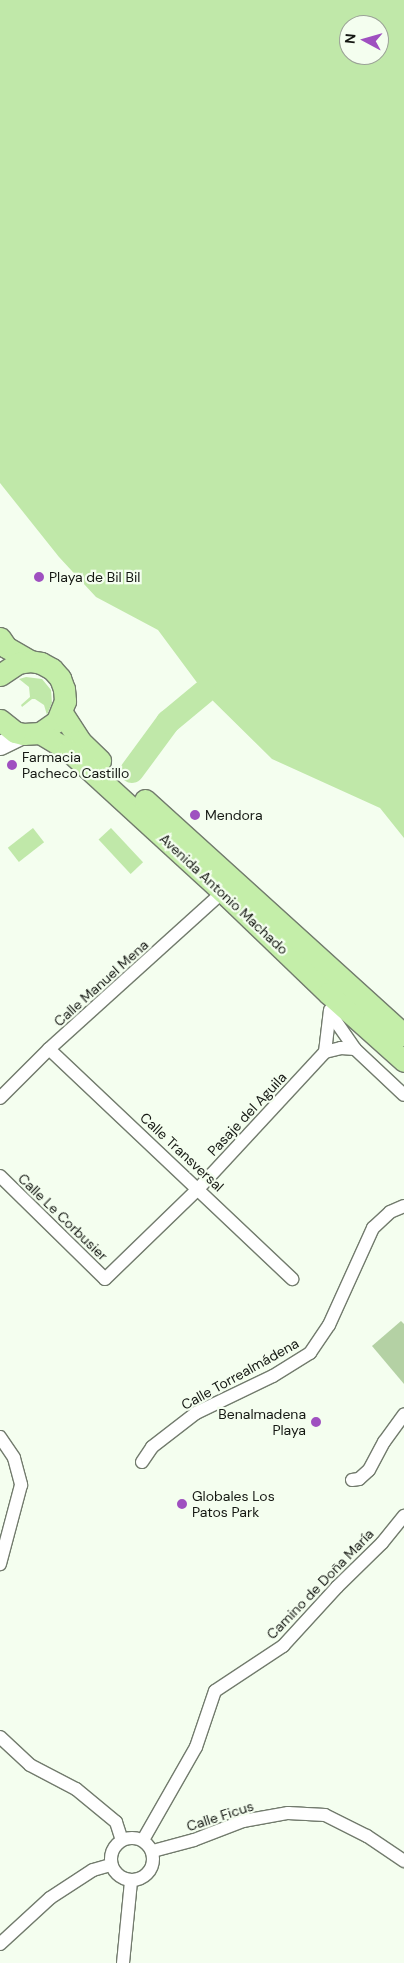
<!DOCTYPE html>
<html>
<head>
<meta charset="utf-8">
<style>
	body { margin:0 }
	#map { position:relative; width:404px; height:1963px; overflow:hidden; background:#f4feef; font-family:"DM Sans",sans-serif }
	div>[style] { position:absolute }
	.green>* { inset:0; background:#b4d1a4 }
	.water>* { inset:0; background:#c0e8a9; transform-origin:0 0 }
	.river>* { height:24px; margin:-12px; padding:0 12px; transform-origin:12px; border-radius:12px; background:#c0e8a9 }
	.roads { filter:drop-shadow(1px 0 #727b6d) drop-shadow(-1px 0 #727b6d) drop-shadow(0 1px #727b6d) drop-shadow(0 -1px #727b6d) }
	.street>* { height:12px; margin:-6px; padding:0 6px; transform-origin:6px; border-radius:6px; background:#fff }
	.street>.ring { margin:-6px; padding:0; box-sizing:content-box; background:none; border:12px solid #fff; border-radius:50% }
	.secondary>* { height:19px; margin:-9.5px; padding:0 9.5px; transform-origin:9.5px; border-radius:9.5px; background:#fff }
	.primary>* { height:21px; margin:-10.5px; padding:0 10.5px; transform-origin:10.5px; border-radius:10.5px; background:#c4eea9 }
	.dots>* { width:14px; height:14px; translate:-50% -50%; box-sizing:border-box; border:2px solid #f4feef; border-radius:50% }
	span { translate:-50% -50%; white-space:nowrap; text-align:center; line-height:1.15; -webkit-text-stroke:4.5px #f4feef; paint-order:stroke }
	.poi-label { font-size:14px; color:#151813 }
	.left { translate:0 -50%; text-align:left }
	.right { translate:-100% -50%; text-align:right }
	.street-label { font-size:14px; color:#151813 }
	.north { position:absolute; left:339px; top:15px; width:50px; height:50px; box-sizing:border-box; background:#f4feef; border:1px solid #9ba297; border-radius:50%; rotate:276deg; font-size:14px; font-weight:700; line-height:20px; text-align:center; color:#151813 }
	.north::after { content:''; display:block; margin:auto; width:18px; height:22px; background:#9f50c0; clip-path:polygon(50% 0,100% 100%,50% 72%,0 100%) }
</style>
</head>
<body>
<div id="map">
	<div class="green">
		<div style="clip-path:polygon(401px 1321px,404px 1324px,404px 1384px,372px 1346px)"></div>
	</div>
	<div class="water">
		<div style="clip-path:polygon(evenodd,0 0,404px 0,404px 838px,380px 808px,272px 759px,204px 692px,158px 630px,96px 597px,59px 557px,0 483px,0 0,349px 25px,379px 25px,379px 55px,349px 55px,349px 25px)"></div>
		<div style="clip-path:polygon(26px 677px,42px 679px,51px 690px,52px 703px,47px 715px,44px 705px,35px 699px,32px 699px,22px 707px,21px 705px,30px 697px,29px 687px,19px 679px)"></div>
		<div style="left:33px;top:828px;width:18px;height:32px;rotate:52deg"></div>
		<div style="left:111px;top:828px;width:47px;height:17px;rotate:47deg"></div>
	</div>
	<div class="river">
		<div style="left:132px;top:771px;width:61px;rotate:-53.7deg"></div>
		<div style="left:168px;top:722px;width:47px;rotate:-39.8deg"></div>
	</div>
	<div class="roads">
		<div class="street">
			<div style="left:330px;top:1010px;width:42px;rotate:96.8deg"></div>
			<div style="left:325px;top:1052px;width:16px;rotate:-14deg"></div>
			<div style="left:341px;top:1048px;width:14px;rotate:4deg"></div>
			<div style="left:330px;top:1013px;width:44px;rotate:55.2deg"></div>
			<div style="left:355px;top:1049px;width:67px;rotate:43.2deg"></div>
			<div style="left:49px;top:1049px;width:335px;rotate:43.4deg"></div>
			<div style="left:0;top:1098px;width:69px;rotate:-45deg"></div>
			<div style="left:49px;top:1049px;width:234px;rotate:-42.1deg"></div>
			<div style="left:0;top:1176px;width:147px;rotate:44.4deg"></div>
			<div style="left:105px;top:1279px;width:131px;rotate:-44.1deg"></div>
			<div style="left:199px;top:1188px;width:185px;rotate:-47.2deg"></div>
			<div style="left:0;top:1437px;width:25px;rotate:56deg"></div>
			<div style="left:14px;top:1458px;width:28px;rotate:75deg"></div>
			<div style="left:21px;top:1485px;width:82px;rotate:104.9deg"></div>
			<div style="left:142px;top:1462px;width:18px;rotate:-56deg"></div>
			<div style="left:152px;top:1447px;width:56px;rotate:-37.7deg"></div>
			<div style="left:196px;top:1413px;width:85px;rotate:-25.7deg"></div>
			<div style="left:273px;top:1376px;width:44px;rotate:-31.9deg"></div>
			<div style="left:310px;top:1353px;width:34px;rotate:-56deg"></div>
			<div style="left:329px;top:1325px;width:107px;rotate:-65.6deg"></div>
			<div style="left:373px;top:1228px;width:23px;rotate:-43deg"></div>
			<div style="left:390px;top:1212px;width:15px;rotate:-23deg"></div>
			<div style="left:352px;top:1480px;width:7px;rotate:-8deg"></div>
			<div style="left:359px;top:1479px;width:13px;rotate:-42deg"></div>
			<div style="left:369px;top:1470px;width:32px;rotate:-62deg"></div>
			<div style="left:384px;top:1442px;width:34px;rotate:-54deg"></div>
			<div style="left:0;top:1737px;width:41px;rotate:43deg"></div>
			<div style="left:30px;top:1765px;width:52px;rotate:27.6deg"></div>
			<div style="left:76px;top:1789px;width:52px;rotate:39.5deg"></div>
			<div style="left:116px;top:1822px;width:19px;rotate:72deg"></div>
			<div class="ring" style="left:111px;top:1838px;width:30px;height:30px"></div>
			<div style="left:143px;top:1840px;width:107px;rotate:-60.3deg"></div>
			<div style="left:196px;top:1747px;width:59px;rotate:-71.3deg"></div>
			<div style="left:215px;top:1691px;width:82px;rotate:-33.5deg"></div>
			<div style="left:283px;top:1646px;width:80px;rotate:-47.5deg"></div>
			<div style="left:337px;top:1587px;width:63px;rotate:-44.4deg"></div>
			<div style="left:382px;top:1543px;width:35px;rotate:-51deg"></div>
			<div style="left:153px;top:1851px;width:42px;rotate:-15deg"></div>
			<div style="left:194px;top:1840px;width:53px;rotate:-21.2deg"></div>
			<div style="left:243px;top:1821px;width:46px;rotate:-10.1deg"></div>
			<div style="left:288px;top:1813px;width:37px;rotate:3deg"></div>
			<div style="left:325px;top:1815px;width:47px;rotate:26.6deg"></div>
			<div style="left:367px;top:1836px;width:45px;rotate:34deg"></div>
			<div style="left:0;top:1944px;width:68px;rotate:-42.6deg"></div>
			<div style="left:50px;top:1898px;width:51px;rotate:-33.1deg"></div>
			<div style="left:93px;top:1870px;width:19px;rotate:-16deg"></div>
			<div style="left:123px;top:1963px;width:82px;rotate:-84.4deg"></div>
		</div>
		<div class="secondary">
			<div style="left:0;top:745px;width:25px;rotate:-26deg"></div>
		</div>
		<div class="primary">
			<div style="left:0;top:638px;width:11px;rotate:56deg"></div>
			<div style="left:6px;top:647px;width:28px;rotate:30deg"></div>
			<div style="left:0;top:675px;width:22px;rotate:-34deg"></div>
			<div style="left:18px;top:663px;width:12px;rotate:-9deg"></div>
			<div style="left:30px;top:661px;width:11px;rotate:10deg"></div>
			<div style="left:41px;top:663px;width:13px;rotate:29deg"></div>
			<div style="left:52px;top:669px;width:12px;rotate:48deg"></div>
			<div style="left:60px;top:678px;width:12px;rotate:70deg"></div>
			<div style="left:64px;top:689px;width:12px;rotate:85deg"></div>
			<div style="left:65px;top:701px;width:22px;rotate:112deg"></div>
			<div style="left:57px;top:721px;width:21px;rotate:145deg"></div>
			<div style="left:40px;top:733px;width:17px;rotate:177deg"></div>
			<div style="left:23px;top:734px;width:8px;rotate:-166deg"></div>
			<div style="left:15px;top:732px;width:19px;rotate:-141deg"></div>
			<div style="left:62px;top:713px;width:33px;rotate:57deg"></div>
			<div style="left:80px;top:741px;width:28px;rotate:44deg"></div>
			<div style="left:40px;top:733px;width:33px;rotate:31deg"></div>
			<div style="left:68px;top:750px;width:210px;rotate:42.5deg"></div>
			<div style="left:223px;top:892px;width:146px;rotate:43.9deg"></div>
			<div style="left:328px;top:993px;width:102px;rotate:41.8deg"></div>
			<div style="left:145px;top:800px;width:350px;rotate:42.2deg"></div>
		</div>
	</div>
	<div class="dots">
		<div style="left:39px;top:577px;background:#9f50c0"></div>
		<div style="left:12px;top:765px;background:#9f50c0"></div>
		<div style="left:195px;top:815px;background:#9f50c0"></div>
		<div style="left:316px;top:1422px;background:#9f50c0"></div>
		<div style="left:182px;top:1504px;background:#9f50c0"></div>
	</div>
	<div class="poi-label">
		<span class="left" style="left:49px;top:577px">Playa de Bil Bil</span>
		<span class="left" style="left:22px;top:765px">Farmacia<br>Pacheco Castillo</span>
		<span class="left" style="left:205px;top:815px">Mendora</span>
		<span class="right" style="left:306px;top:1422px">Benalmadena<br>Playa</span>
		<span class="left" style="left:192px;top:1504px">Globales Los<br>Patos Park</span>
	</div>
	<div class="street-label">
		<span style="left:224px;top:894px;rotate:43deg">Avenida Antonio Machado</span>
		<span style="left:101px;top:983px;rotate:-42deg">Calle Manuel Mena</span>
		<span style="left:247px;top:1114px;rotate:-47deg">Pasaje del Aguila</span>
		<span style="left:182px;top:1152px;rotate:43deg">Calle Transversal</span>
		<span style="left:63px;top:1217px;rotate:44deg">Calle Le Corbusier</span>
		<span style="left:240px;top:1374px;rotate:-29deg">Calle Torrealmádena</span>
		<span style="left:320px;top:1584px;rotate:-46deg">Camino de Doña María</span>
		<span style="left:220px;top:1816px;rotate:-18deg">Calle Ficus</span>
	</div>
	<div class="north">N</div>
</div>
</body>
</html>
